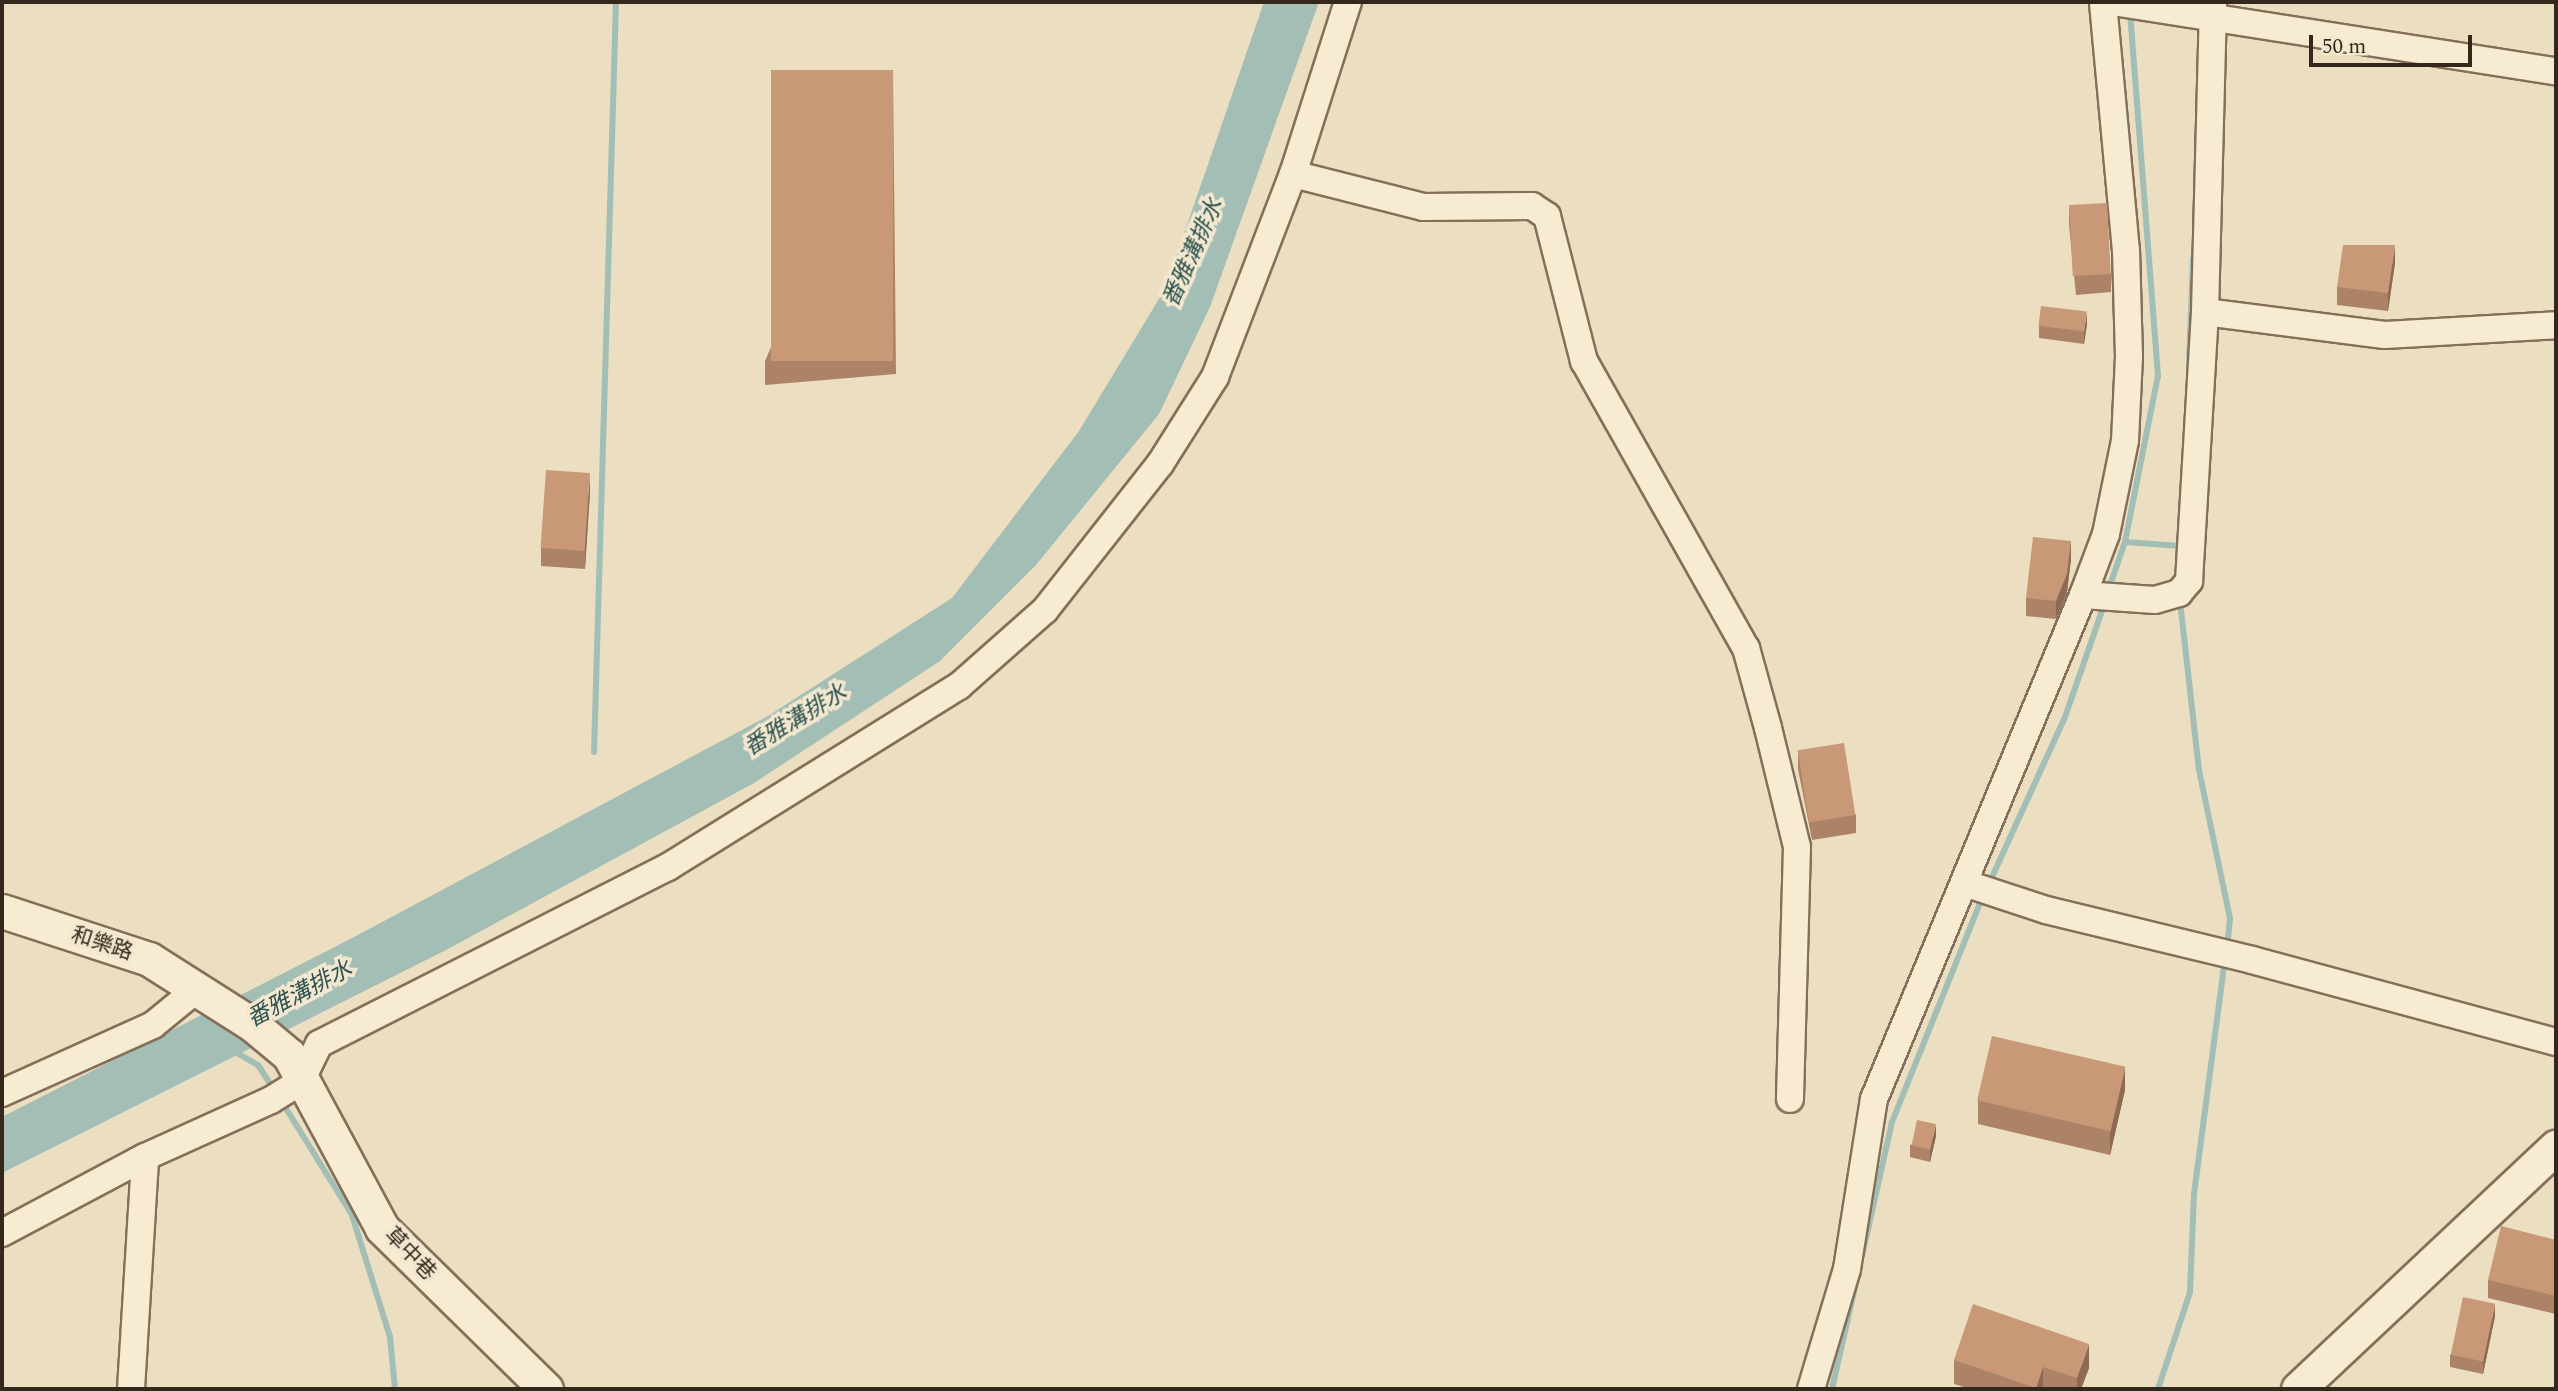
<!DOCTYPE html>
<html>
<head>
<meta charset="utf-8">
<style>
	body { margin:0 }
	#map { position:relative; width:2558px; height:1391px; overflow:hidden; background:#ecdec0; font-family:Spectral,"Noto Sans TC",serif }
	div>[style] { position:absolute }
	.water>* { inset:0; background:#a3beb5 }
	.stream>* { height:6px; margin:-3px; padding:0 3px; transform-origin:3px; border-radius:3px; background:#a3beb5 }
	.roads { filter:drop-shadow(2px 0 #846f59) drop-shadow(-2px 0 #846f59) drop-shadow(0 2px #846f59) drop-shadow(0 -2px #846f59) }
	.minor>* { height:26px; margin:-13px; padding:0 13px; transform-origin:13px; border-radius:13px; background:#f7ecd2 }
	.tertiary>* { height:33px; margin:-16.5px; padding:0 16.5px; transform-origin:16.5px; border-radius:16.5px; background:#f7ecd2 }
	.wall>* { inset:0; background:#ac8366 }
	.shaded-wall>* { inset:0; background:#8c6a53 }
	.building>* { inset:0; background:#c89877; transform-origin:0 0 }
	span { translate:-50% -50%; white-space:nowrap; text-align:center; line-height:1.15; -webkit-text-stroke:7px #f3e8cf; paint-order:stroke }
	.street-label { font-size:21px; color:#34281d }
	.water-label { font-size:23px; color:#2c5350; font-style:italic }
	.frame { position:absolute; inset:0; border:4px solid #34281d; pointer-events:none }
	.scale { position:absolute; left:2309px; top:35px; width:163px; height:32px; box-sizing:border-box; border:4px solid #34281d; border-top:0; padding-left:9px; font-size:21px; line-height:24px; white-space:nowrap; color:#34281d; -webkit-text-stroke:5px #f3e8cf; paint-order:stroke }
</style>
</head>
<body>
<div id="map">
	<div class="water">
		<div style="clip-path:polygon(1264px 2px,1319px 2px,1210px 307px,1159px 414px,1036px 565px,940px 661px,754px 783px,448px 949px,2px 1173px,2px 1117px,356px 936px,768px 716px,952px 598px,1079px 431px,1165px 289px)"></div>
	</div>
	<div class="stream">
		<div style="left:2189px;top:363px;width:104px;rotate:-87.8deg"></div>
		<div style="left:2125px;top:542px;width:56px;rotate:4.1deg"></div>
		<div style="left:2181px;top:546px;width:4px;rotate:-90deg"></div>
		<div style="left:2108px;top:591px;width:52px;rotate:-70.9deg"></div>
		<div style="left:2125px;top:542px;width:169px;rotate:-78.8deg"></div>
		<div style="left:2158px;top:376px;width:366px;rotate:-94.4deg"></div>
		<div style="left:2180px;top:601px;width:170px;rotate:83.6deg"></div>
		<div style="left:2199px;top:770px;width:152px;rotate:78.2deg"></div>
		<div style="left:2230px;top:919px;width:27px;rotate:96deg"></div>
		<div style="left:594px;top:752px;width:750px;rotate:-88.32deg"></div>
		<div style="left:1988px;top:886px;width:186px;rotate:-65.5deg"></div>
		<div style="left:2065px;top:717px;width:122px;rotate:-70.8deg"></div>
		<div style="left:230px;top:1049px;width:32px;rotate:30deg"></div>
		<div style="left:258px;top:1065px;width:30px;rotate:57deg"></div>
		<div style="left:282px;top:1102px;width:133px;rotate:58.2deg"></div>
		<div style="left:352px;top:1215px;width:128px;rotate:72.7deg"></div>
		<div style="left:390px;top:1337px;width:52px;rotate:84.5deg"></div>
		<div style="left:1862px;top:1256px;width:137px;rotate:-77.4deg"></div>
		<div style="left:1892px;top:1122px;width:244px;rotate:-68.1deg"></div>
		<div style="left:1832px;top:1389px;width:105px;rotate:-77.3deg"></div>
		<div style="left:2158px;top:1389px;width:102px;rotate:-71.7deg"></div>
		<div style="left:2190px;top:1292px;width:98px;rotate:-87.7deg"></div>
		<div style="left:2194px;top:1194px;width:236px;rotate:-82.5deg"></div>
	</div>
	<div class="roads">
		<div class="minor">
			<div style="left:2113px;top:2px;width:448px;rotate:8.9deg"></div>
			<div style="left:1293px;top:174px;width:134px;rotate:14.2deg"></div>
			<div style="left:1423px;top:207px;width:109px;rotate:-0.5deg"></div>
			<div style="left:1532px;top:206px;width:18px;rotate:34deg"></div>
			<div style="left:1547px;top:216px;width:150px;rotate:75.7deg"></div>
			<div style="left:1584px;top:361px;width:330px;rotate:60.6deg"></div>
			<div style="left:1746px;top:648px;width:83px;rotate:74.6deg"></div>
			<div style="left:1768px;top:728px;width:122px;rotate:76.3deg"></div>
			<div style="left:1797px;top:847px;width:252px;rotate:91.6deg"></div>
			<div style="left:2205px;top:312px;width:181px;rotate:7.3deg"></div>
			<div style="left:2385px;top:335px;width:171px;rotate:-3.3deg"></div>
			<div style="left:2083px;top:595px;width:65px;rotate:-69.3deg"></div>
			<div style="left:2106px;top:534px;width:95px;rotate:-78.5deg"></div>
			<div style="left:2125px;top:441px;width:84px;rotate:-87.3deg"></div>
			<div style="left:2129px;top:357px;width:106px;rotate:-91.6deg"></div>
			<div style="left:2126px;top:251px;width:250px;rotate:-95.3deg"></div>
			<div style="left:1964px;top:883px;width:86px;rotate:18.2deg"></div>
			<div style="left:2046px;top:910px;width:212px;rotate:13.6deg"></div>
			<div style="left:2252px;top:960px;width:315px;rotate:15.1deg"></div>
			<div style="left:2px;top:1093px;width:166px;rotate:-24.2deg"></div>
			<div style="left:153px;top:1025px;width:57px;rotate:-39.3deg"></div>
			<div style="left:2px;top:1233px;width:162px;rotate:-28deg"></div>
			<div style="left:145px;top:1157px;width:138px;rotate:-24.3deg"></div>
			<div style="left:271px;top:1100px;width:36px;rotate:-32deg"></div>
			<div style="left:301px;top:1081px;width:41px;rotate:-64.1deg"></div>
			<div style="left:319px;top:1044px;width:391px;rotate:-26.9deg"></div>
			<div style="left:668px;top:867px;width:343px;rotate:-31.9deg"></div>
			<div style="left:959px;top:686px;width:115px;rotate:-41.5deg"></div>
			<div style="left:1045px;top:610px;width:186px;rotate:-51.8deg"></div>
			<div style="left:1160px;top:464px;width:103px;rotate:-57.7deg"></div>
			<div style="left:1215px;top:377px;width:217px;rotate:-69deg"></div>
			<div style="left:1293px;top:174px;width:181px;rotate:-72.3deg"></div>
			<div style="left:131px;top:1389px;width:232px;rotate:-86.5deg"></div>
			<div style="left:1811px;top:1389px;width:125px;rotate:-73.3deg"></div>
			<div style="left:1847px;top:1269px;width:172px;rotate:-81deg"></div>
			<div style="left:1874px;top:1099px;width:546px;rotate:-67.48deg"></div>
			<div style="left:2083px;top:595px;width:72px;rotate:4deg"></div>
			<div style="left:2155px;top:600px;width:25px;rotate:-16deg"></div>
			<div style="left:2179px;top:593px;width:16px;rotate:-50deg"></div>
			<div style="left:2189px;top:581px;width:269px;rotate:-86.6deg"></div>
			<div style="left:2205px;top:312px;width:310px;rotate:-88.5deg"></div>
		</div>
		<div class="tertiary">
			<div style="left:2px;top:911px;width:155px;rotate:18.1deg"></div>
			<div style="left:149px;top:959px;width:123px;rotate:32.4deg"></div>
			<div style="left:253px;top:1025px;width:47px;rotate:39.8deg"></div>
			<div style="left:289px;top:1055px;width:196px;rotate:61.7deg"></div>
			<div style="left:382px;top:1228px;width:230px;rotate:44.5deg"></div>
			<div style="left:2298px;top:1389px;width:354px;rotate:-43.2deg"></div>
		</div>
	</div>
	<div class="wall">
		<div style="clip-path:polygon(893px 70px,896px 374px,765px 385px,765px 361px)"></div>
		<div style="clip-path:polygon(2069px 207px,2111px 274px,2111px 292px,2076px 295px,2069px 225px)"></div>
		<div style="clip-path:polygon(2395px 263px,2388px 311px,2337px 305px,2337px 287px)"></div>
		<div style="clip-path:polygon(2087px 324px,2084px 344px,2039px 338px,2039px 326px)"></div>
		<div style="clip-path:polygon(590px 491px,585px 569px,541px 566px,541px 548px)"></div>
		<div style="clip-path:polygon(2071px 559px,2067px 592px,2056px 619px,2026px 616px,2026px 598px)"></div>
		<div style="clip-path:polygon(1798px 751px,1856px 815px,1856px 833px,1812px 840px,1798px 769px)"></div>
		<div style="clip-path:polygon(2125px 1090px,2110px 1155px,1978px 1124px,1978px 1100px)"></div>
		<div style="clip-path:polygon(1936px 1136px,1930px 1162px,1910px 1157px,1910px 1145px)"></div>
		<div style="clip-path:polygon(2556px 1240px,2556px 1314px,2488px 1298px,2488px 1280px)"></div>
		<div style="clip-path:polygon(2495px 1316px,2483px 1374px,2450px 1367px,2450px 1355px)"></div>
		<div style="clip-path:polygon(1954px 1360px,2089px 1368px,2081px 1389px,1970px 1389px,1954px 1384px)"></div>
	</div>
	<div class="shaded-wall">
		<div style="clip-path:polygon(2395px 245px,2395px 263px,2388px 311px,2388px 293px)"></div>
		<div style="clip-path:polygon(2087px 312px,2087px 324px,2084px 344px,2084px 332px)"></div>
		<div style="clip-path:polygon(590px 473px,590px 491px,585px 569px,585px 551px)"></div>
		<div style="clip-path:polygon(2071px 541px,2071px 559px,2067px 592px,2056px 619px,2056px 601px)"></div>
		<div style="clip-path:polygon(2125px 1067px,2125px 1090px,2110px 1155px,2110px 1131px)"></div>
		<div style="clip-path:polygon(1936px 1124px,1936px 1136px,1930px 1162px,1930px 1150px)"></div>
		<div style="clip-path:polygon(2495px 1304px,2495px 1316px,2483px 1374px,2483px 1362px)"></div>
		<div style="clip-path:polygon(2089px 1344px,2089px 1368px,2081px 1389px,2077px 1389px,2077px 1378px)"></div>
		<div style="clip-path:polygon(2043px 1367px,2043px 1389px,2036px 1389px)"></div>
	</div>
	<div class="building">
		<div style="left:771px;top:70px;width:122px;height:291px"></div>
		<div style="left:2107px;top:203px;width:71px;height:38px;rotate:87deg"></div>
		<div style="clip-path:polygon(2343px 245px,2395px 245px,2388px 293px,2337px 287px)"></div>
		<div style="left:2041px;top:306px;width:46px;height:20px;rotate:7deg"></div>
		<div style="left:546px;top:470px;width:44px;height:78px;rotate:4deg"></div>
		<div style="clip-path:polygon(2033px 537px,2071px 541px,2067px 574px,2056px 601px,2026px 598px)"></div>
		<div style="left:1844px;top:743px;width:73px;height:47px;rotate:81deg"></div>
		<div style="left:1992px;top:1036px;width:137px;height:66px;rotate:13deg"></div>
		<div style="left:1917px;top:1120px;width:19px;height:26px;rotate:12deg"></div>
		<div style="clip-path:polygon(2501px 1226px,2556px 1240px,2556px 1296px,2488px 1280px)"></div>
		<div style="left:2463px;top:1297px;width:33px;height:59px;rotate:12deg"></div>
		<div style="clip-path:polygon(1973px 1304px,2089px 1344px,2077px 1378px,2043px 1367px,2036px 1388px,1954px 1360px)"></div>
	</div>
	<div class="street-label">
		<span style="left:102px;top:944px;rotate:18deg">和樂路</span>
		<span style="left:410px;top:1254px;rotate:46deg">草中巷</span>
	</div>
	<div class="water-label">
		<span style="left:1194px;top:253px;rotate:-66deg">番雅溝排水</span>
		<span style="left:796px;top:721px;rotate:-31deg">番雅溝排水</span>
		<span style="left:300px;top:995px;rotate:-28deg">番雅溝排水</span>
	</div>
	<div class="frame"></div>
	<div class="scale">50 m</div>
</div>
</body>
</html>
